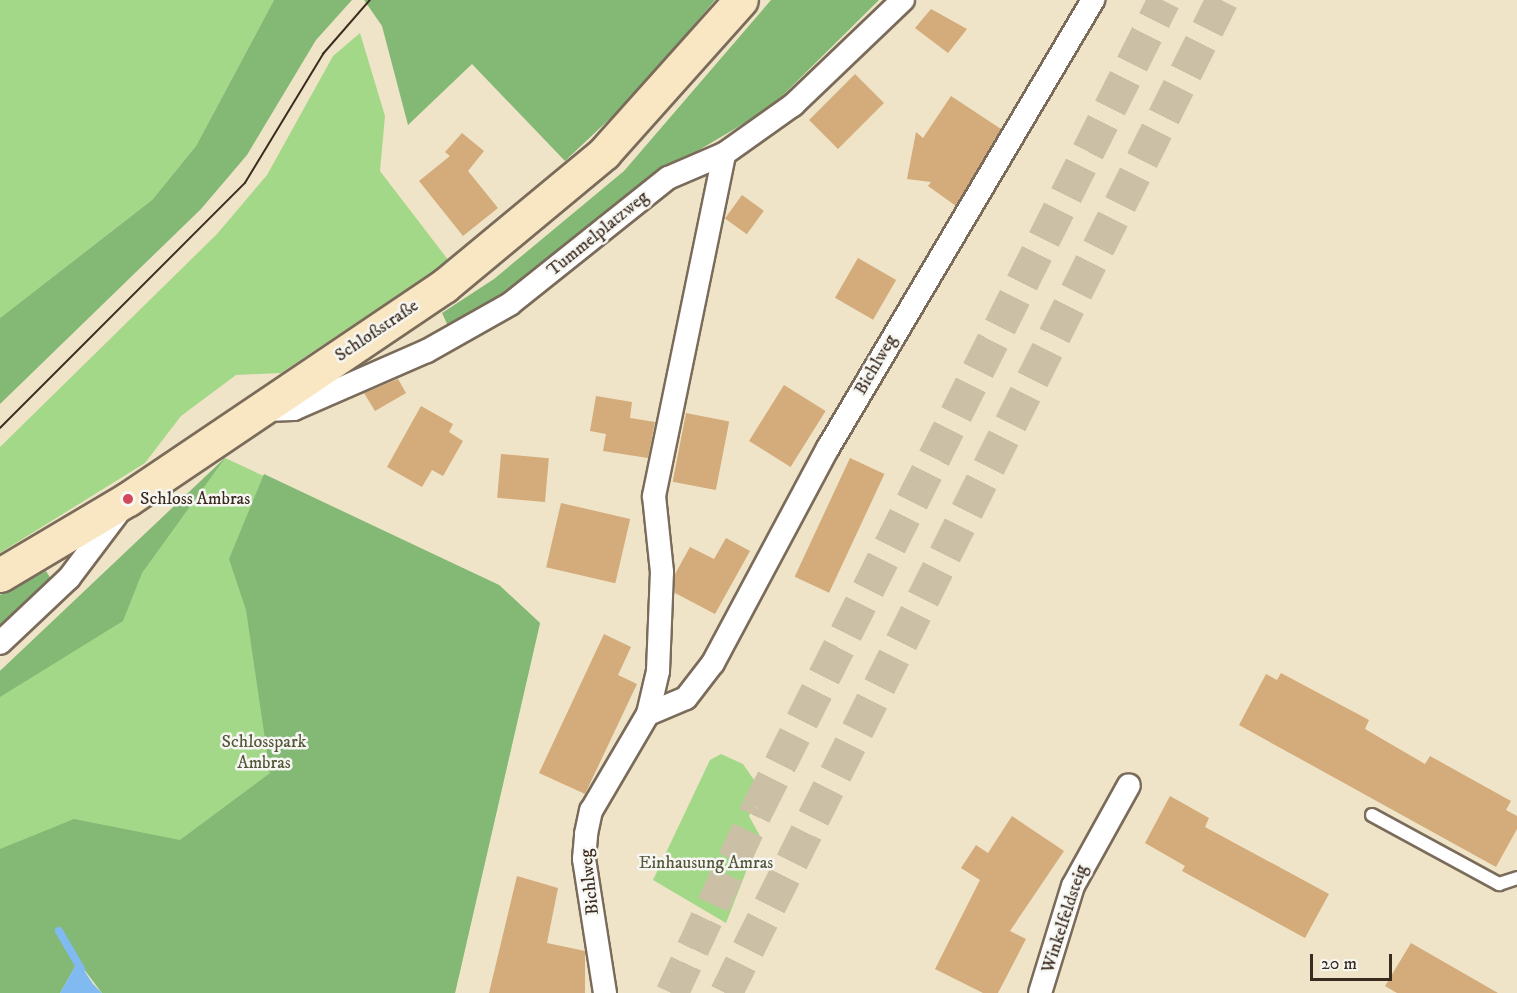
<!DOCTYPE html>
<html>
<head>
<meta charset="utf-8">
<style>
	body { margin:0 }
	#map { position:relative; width:1517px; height:993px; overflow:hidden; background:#efe4c8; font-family:"IM FELL DW Pica",serif }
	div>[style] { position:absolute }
	.green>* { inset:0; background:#a4d889 }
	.forest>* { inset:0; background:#83b875 }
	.water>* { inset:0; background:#81baf1 }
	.stream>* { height:8px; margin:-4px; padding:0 4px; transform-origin:4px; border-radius:4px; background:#81baf1 }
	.building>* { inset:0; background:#d4ab7a; transform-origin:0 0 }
	.highway-tunnel>* { height:33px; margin-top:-16.5px; transform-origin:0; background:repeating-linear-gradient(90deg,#cbbfa6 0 33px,transparent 0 49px) }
	.roads { filter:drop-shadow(2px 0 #7a6b5a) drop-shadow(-2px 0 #7a6b5a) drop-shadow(0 2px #7a6b5a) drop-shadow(0 -2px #7a6b5a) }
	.lane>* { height:12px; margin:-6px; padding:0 6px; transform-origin:6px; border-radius:6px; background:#fff }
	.street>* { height:22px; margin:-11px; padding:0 11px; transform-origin:11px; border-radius:11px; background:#fff }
	.secondary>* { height:33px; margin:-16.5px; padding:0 16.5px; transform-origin:16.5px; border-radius:16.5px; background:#f9e7c3 }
	.tram>* { height:1.5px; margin:-0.75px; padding:0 0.75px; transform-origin:0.75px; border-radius:0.75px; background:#3b2a1e }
	.dots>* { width:16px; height:16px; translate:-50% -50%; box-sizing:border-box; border:3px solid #f6f6f2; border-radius:50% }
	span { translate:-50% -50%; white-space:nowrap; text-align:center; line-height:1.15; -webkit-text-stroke:5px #f6f6f2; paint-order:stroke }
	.street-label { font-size:18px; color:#3b2a1e }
	.poi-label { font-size:18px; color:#3b2a1e }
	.left { translate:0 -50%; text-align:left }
	.park-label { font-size:18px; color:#555639 }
	.scale { position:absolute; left:1310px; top:954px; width:82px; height:27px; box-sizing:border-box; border:3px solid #3b2a1e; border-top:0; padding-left:8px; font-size:18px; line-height:21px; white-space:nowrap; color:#3b2a1e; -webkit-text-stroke:4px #f6f6f2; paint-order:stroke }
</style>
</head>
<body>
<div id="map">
	<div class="green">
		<div style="clip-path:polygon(0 0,274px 0,196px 146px,152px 200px,0 318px)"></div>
		<div style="clip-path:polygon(360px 33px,385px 116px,380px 171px,449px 261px,281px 373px,236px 375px,181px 416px,145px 463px,0 553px,0 447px,217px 234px,267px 175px,333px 56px)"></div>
		<div style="clip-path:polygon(225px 458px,499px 585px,540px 623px,455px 993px,102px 993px,78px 961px,60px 993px,0 993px,0 671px)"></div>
		<div style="clip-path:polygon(721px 754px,743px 764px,761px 790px,749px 816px,760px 836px,726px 923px,653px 880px,710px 760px)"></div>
	</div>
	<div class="forest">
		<div style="clip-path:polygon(274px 0,352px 0,316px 40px,247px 155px,201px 209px,0 404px,0 318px,152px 200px,196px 146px)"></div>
		<div style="clip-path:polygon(364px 0,715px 0,637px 93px,565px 161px,472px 64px,408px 125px,382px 26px)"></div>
		<div style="clip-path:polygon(771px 0,879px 0,770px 108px,667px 169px,511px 292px,448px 326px,442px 313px,494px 279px,624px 171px)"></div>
		<div style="clip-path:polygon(225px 458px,142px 573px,123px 621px,0 697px,0 671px)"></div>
		<div style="clip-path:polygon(264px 474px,499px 585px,540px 623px,455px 993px,102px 993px,78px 961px,60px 993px,0 993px,0 849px,74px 819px,180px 840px,270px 773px,246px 610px,229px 559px)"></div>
		<div style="clip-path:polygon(46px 571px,51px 579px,0 627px,0 595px)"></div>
	</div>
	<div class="water">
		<div style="clip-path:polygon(78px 961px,93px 984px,102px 993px,60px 993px)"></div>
	</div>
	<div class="stream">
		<div style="left:59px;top:931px;width:44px;rotate:59.9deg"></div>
	</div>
	<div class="building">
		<div style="clip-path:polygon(931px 9px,967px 29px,948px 53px,915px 28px)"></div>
		<div style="left:855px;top:74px;width:41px;height:65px;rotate:45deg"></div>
		<div style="clip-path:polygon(951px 96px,1001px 129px,956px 206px,928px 186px,931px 182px,907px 179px,916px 132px,923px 138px)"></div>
		<div style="clip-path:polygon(462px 133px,484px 151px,468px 171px,498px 208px,463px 236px,419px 181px,450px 156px,445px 152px)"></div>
		<div style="left:742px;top:195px;width:27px;height:29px;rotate:36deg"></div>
		<div style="left:858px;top:258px;width:44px;height:46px;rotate:30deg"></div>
		<div style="clip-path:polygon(398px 379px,406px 393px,375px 411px,364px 393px)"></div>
		<div style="left:784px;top:385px;width:49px;height:66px;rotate:32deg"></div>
		<div style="clip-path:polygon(596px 396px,632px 402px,630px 418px,655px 422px,648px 458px,603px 451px,606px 434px,590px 431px)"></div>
		<div style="clip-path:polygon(421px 406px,453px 424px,449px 432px,463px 441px,443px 476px,432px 470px,422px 487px,387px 467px)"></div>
		<div style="left:686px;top:413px;width:44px;height:70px;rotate:11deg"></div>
		<div style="left:501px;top:454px;width:48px;height:44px;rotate:5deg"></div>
		<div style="left:850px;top:458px;width:38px;height:131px;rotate:25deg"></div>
		<div style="left:561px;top:503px;width:71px;height:66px;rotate:13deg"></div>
		<div style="clip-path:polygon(726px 538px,750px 551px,715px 614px,675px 593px,675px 574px,690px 547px,714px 559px)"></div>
		<div style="clip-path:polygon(604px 634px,631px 647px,618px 675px,637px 684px,585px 794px,539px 773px)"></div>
		<div style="clip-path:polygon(1281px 673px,1369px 720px,1365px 729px,1425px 764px,1430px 756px,1511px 801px,1506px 810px,1517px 816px,1517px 829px,1496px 867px,1239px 725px,1266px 674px,1277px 680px)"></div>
		<div style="clip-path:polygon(1170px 796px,1209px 818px,1205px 827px,1329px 894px,1305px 938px,1182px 871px,1185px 866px,1145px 843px)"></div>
		<div style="clip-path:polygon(1012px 816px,1064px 851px,1010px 931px,1026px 939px,998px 993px,983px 993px,935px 969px,980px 880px,961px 868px,976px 845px,988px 853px)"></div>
		<div style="clip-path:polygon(517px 876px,558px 888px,547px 943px,585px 951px,585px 993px,489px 993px)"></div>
		<div style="clip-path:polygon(1411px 943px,1498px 993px,1397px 993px,1385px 986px)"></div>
	</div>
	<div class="highway-tunnel">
		<div style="left:672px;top:993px;width:204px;rotate:-65.1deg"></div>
		<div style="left:758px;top:808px;width:904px;rotate:-63.32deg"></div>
		<div style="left:726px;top:993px;width:1110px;rotate:-63.46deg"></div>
	</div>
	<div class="roads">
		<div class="lane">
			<div style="left:1372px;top:815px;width:145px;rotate:28.5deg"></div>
			<div style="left:1499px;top:884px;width:19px;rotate:-18deg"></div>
		</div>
		<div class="street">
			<div style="left:262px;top:410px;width:32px;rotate:-2deg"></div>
			<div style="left:294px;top:409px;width:145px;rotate:-23.6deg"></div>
			<div style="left:427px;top:351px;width:95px;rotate:-29.5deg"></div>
			<div style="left:510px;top:304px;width:202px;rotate:-38.6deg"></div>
			<div style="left:668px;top:178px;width:61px;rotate:-23.2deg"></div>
			<div style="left:724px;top:154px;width:85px;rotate:-35.4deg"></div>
			<div style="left:793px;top:105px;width:152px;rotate:-43.7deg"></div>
			<div style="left:0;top:643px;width:95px;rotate:-43.3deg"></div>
			<div style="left:69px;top:578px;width:85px;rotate:-53.1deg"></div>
			<div style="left:648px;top:714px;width:41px;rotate:-22.8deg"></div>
			<div style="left:686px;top:698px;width:44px;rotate:-52.4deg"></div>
			<div style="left:713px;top:663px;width:244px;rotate:-61.9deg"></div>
			<div style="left:828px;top:448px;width:521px;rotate:-59.39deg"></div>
			<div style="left:605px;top:993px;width:136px;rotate:-98.9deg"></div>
			<div style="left:584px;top:859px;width:25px;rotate:-85deg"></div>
			<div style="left:586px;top:834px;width:24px;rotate:-78deg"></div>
			<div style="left:591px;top:811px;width:113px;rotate:-59.6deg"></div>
			<div style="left:648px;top:714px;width:44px;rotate:-76.9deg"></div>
			<div style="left:658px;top:671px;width:99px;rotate:-87.7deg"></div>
			<div style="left:662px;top:572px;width:76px;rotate:-96deg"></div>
			<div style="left:654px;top:496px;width:349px;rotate:-78.4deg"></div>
			<div style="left:1040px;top:993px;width:112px;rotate:-72.9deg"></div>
			<div style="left:1073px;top:886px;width:115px;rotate:-61deg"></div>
		</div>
		<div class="secondary">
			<div style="left:0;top:575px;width:149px;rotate:-30.7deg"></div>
			<div style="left:128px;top:499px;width:381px;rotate:-34deg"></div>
			<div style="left:444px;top:286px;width:208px;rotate:-39.7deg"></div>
			<div style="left:604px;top:153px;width:205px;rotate:-48.2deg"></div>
		</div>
	</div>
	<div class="tram">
		<div style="left:0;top:428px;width:346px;rotate:-45deg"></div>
		<div style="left:245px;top:183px;width:151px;rotate:-58.8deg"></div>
		<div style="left:323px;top:54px;width:72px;rotate:-49deg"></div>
	</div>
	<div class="dots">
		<div style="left:128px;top:499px;background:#d1495b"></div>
	</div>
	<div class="street-label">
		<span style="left:598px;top:234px;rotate:-39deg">Tummelplatzweg</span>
		<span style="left:377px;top:331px;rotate:-34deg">Schloßstraße</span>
		<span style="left:876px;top:365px;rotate:-60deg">Bichlweg</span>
		<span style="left:590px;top:882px;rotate:-96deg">Bichlweg</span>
		<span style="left:1065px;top:919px;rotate:-72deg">Winkelfeldsteig</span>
	</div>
	<div class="poi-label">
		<span class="left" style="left:140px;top:499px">Schloss Ambras</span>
	</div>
	<div class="park-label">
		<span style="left:264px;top:753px">Schlosspark<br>Ambras</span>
		<span style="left:706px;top:863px">Einhausung Amras</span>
	</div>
	<div class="scale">20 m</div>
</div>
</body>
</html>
